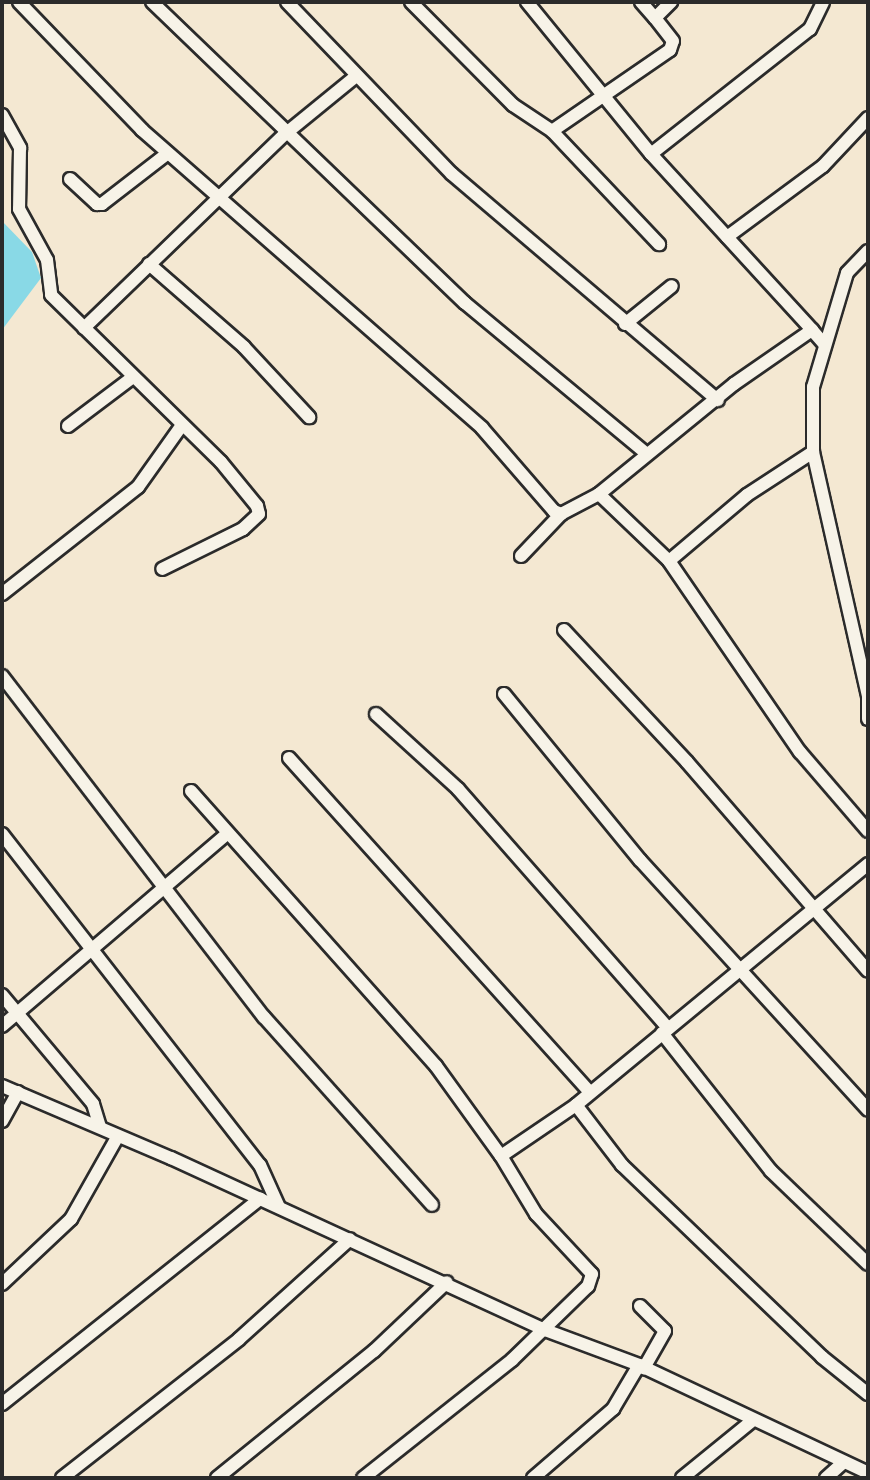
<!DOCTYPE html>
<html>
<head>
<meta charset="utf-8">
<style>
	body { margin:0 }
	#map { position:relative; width:870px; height:1480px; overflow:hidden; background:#f4e8d2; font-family:Mynerve,sans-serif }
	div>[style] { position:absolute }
	.water>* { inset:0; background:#89d9e6 }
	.roads { filter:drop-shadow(2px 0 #2b2b2b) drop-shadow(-2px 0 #2b2b2b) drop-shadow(0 2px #2b2b2b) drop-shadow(0 -2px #2b2b2b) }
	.minor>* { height:12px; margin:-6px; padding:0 6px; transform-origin:6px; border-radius:6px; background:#f7f3e8 }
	span { translate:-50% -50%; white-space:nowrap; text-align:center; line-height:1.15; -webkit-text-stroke:7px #f7f3e8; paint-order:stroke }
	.frame { position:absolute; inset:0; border:4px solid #2b2b2b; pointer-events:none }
</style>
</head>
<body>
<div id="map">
	<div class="water">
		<div style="clip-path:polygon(2px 221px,32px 252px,41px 278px,2px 330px)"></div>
	</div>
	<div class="roads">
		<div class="minor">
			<div style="left:19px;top:2px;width:178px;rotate:46.1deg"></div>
			<div style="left:142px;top:130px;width:452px;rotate:41.2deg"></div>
			<div style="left:482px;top:428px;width:110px;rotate:49.1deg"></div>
			<div style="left:554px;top:511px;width:8px;rotate:23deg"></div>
			<div style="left:561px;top:514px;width:43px;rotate:-27.8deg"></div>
			<div style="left:599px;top:494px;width:174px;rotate:-39.2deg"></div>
			<div style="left:734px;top:384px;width:95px;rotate:-34.7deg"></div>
			<div style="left:812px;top:330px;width:20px;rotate:49deg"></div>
			<div style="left:152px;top:2px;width:434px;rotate:43.9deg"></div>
			<div style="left:465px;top:303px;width:236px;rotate:39.7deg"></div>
			<div style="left:287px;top:2px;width:238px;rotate:46.2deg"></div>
			<div style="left:452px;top:174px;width:349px;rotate:40.4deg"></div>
			<div style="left:411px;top:2px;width:145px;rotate:45.3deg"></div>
			<div style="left:513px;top:105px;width:47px;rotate:33.7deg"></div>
			<div style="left:552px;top:131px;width:156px;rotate:46.6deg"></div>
			<div style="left:527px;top:2px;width:196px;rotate:50.8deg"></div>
			<div style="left:651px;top:154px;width:239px;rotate:47.5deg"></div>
			<div style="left:641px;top:2px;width:21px;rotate:49deg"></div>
			<div style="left:2px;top:115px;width:38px;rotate:61deg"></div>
			<div style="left:20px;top:148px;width:61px;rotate:90.9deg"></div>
			<div style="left:19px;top:209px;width:58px;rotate:61.2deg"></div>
			<div style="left:47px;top:260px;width:35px;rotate:83deg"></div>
			<div style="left:51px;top:295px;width:238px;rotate:44.5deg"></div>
			<div style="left:221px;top:462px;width:57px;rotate:50.7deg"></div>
			<div style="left:257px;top:506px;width:8px;rotate:76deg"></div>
			<div style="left:259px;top:514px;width:22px;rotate:137deg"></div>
			<div style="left:243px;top:529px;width:90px;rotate:153.7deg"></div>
			<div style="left:552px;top:131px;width:143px;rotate:-34.5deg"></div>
			<div style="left:670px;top:50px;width:9px;rotate:-72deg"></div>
			<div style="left:673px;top:41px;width:29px;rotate:-128deg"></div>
			<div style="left:655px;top:18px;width:23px;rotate:-45deg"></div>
			<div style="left:651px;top:154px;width:202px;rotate:-38.2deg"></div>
			<div style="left:810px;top:29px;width:30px;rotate:-64deg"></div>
			<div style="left:70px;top:179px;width:37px;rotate:43deg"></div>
			<div style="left:97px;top:204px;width:5px"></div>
			<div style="left:102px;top:204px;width:83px;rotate:-37.7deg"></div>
			<div style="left:727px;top:237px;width:119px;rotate:-36.5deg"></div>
			<div style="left:823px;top:166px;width:66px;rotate:-46.8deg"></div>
			<div style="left:868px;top:251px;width:30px;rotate:134deg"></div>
			<div style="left:847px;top:273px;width:119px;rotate:106.6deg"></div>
			<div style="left:813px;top:387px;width:65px;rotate:90deg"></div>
			<div style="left:813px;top:452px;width:251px;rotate:77.3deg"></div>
			<div style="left:868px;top:697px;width:22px;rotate:90deg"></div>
			<div style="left:149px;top:264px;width:126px;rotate:41.1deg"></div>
			<div style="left:244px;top:347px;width:96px;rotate:47.1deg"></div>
			<div style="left:625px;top:324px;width:60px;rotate:-39deg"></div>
			<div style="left:84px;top:328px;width:279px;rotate:-44deg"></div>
			<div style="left:285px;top:134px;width:92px;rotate:-39.2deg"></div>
			<div style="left:68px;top:426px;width:81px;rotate:-37deg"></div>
			<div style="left:599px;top:494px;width:97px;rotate:43.7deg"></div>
			<div style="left:669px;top:561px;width:232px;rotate:55.6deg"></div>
			<div style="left:800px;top:752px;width:104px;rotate:49.3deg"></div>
			<div style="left:521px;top:556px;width:58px;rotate:-46.4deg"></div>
			<div style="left:669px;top:561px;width:102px;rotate:-40.2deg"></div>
			<div style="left:747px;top:495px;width:79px;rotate:-33.1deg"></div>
			<div style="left:2px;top:594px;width:173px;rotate:-38.2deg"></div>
			<div style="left:138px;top:487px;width:76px;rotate:-54.6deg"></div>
			<div style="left:564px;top:630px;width:180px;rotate:47deg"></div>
			<div style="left:687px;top:762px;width:276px;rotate:49.1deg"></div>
			<div style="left:2px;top:676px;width:430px;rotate:52.5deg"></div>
			<div style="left:264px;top:1017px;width:252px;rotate:48.2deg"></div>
			<div style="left:504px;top:694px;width:215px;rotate:50.7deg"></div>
			<div style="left:640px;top:860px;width:338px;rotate:47.6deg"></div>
			<div style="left:376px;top:714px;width:111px;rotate:42.4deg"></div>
			<div style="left:458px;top:789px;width:318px;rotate:48.7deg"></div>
			<div style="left:289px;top:758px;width:450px;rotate:48deg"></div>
			<div style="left:191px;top:791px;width:368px;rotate:48.3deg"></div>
			<div style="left:436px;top:1066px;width:111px;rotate:54.2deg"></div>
			<div style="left:501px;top:1156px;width:68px;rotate:58.9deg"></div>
			<div style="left:536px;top:1214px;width:82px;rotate:47deg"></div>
			<div style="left:592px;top:1274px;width:13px;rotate:108deg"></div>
			<div style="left:588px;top:1286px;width:106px;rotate:135.8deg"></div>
			<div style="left:512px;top:1360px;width:190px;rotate:141.6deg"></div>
			<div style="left:2px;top:834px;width:420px;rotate:52.1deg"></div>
			<div style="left:260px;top:1165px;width:46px;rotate:65.7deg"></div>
			<div style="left:2px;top:995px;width:142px;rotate:50.1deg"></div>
			<div style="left:93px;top:1104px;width:24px;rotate:73deg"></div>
			<div style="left:2px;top:1026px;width:296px;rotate:-40.5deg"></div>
			<div style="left:662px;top:1033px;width:176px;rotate:51.7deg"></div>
			<div style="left:771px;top:1171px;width:134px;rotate:43.8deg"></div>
			<div style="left:2px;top:1086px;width:184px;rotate:23.1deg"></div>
			<div style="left:171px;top:1158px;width:412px;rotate:24.7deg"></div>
			<div style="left:545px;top:1330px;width:100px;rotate:20.4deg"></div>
			<div style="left:639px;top:1365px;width:253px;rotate:25.2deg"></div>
			<div style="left:576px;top:1105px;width:76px;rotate:52.5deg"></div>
			<div style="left:622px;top:1165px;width:277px;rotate:43.8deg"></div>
			<div style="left:822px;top:1357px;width:59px;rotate:38.8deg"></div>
			<div style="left:2px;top:1121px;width:33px;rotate:-61deg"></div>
			<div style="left:501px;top:1156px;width:91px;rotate:-34.2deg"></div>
			<div style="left:576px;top:1105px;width:379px;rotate:-39.5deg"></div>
			<div style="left:2px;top:1284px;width:95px;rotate:-43.3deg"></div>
			<div style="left:71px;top:1219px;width:95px;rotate:-60.5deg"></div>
			<div style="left:640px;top:1306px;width:35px;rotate:45deg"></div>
			<div style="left:665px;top:1331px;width:43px;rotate:119.6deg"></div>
			<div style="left:2px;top:1404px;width:330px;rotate:-38.5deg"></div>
			<div style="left:62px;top:1478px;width:225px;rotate:-38.1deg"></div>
			<div style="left:239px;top:1339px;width:149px;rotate:-42deg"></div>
			<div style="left:217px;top:1478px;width:202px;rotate:-39deg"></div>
			<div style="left:374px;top:1351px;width:100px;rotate:-43.4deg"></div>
			<div style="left:533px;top:1478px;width:106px;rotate:-40.8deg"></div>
			<div style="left:613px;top:1409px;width:51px;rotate:-59.4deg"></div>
			<div style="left:682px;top:1478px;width:92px;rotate:-39.2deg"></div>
			<div style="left:826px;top:1478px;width:24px;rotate:-42deg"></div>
		</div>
	</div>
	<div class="frame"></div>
</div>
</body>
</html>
